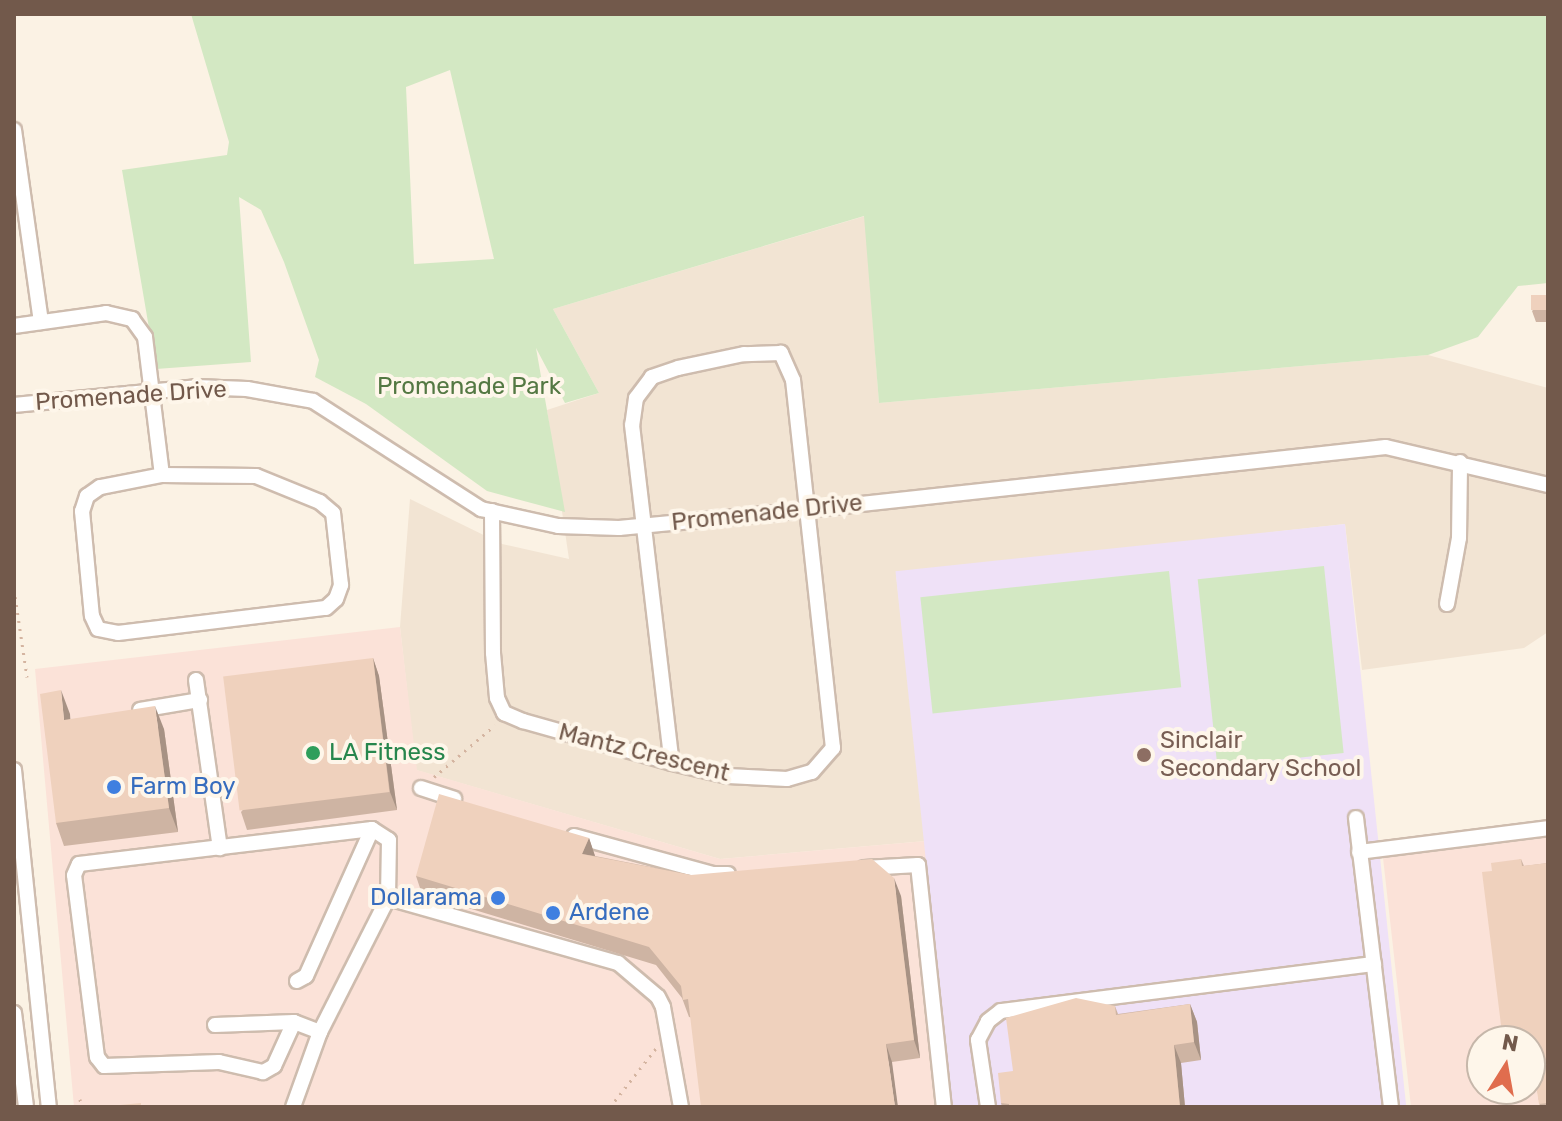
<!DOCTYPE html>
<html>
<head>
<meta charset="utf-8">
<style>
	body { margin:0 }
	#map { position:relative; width:1562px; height:1121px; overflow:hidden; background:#fbf2e4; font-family:Rubik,sans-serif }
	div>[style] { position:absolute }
	.residential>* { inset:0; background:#f2e4d3 }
	.commercial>* { inset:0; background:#fbe2d8 }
	.education>* { inset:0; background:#efe1f7; transform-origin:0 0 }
	.green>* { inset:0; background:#d3e8c3; transform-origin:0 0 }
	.path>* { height:3px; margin-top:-1.5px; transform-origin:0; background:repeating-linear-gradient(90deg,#d4b4a0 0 2px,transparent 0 8px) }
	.roads { filter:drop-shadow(2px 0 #cebcae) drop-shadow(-2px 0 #cebcae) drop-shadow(0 2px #cebcae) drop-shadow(0 -2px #cebcae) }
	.minor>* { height:14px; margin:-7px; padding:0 7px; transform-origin:7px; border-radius:7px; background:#fff }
	.wall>* { inset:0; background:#ceb4a3 }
	.shaded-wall>* { inset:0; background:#a79284 }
	.building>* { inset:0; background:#efd1bd; transform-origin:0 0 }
	.dots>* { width:22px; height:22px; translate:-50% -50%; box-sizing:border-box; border:4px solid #fef6ea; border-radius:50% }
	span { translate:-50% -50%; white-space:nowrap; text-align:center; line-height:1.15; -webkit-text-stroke:8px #fef6ea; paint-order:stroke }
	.park-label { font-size:24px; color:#547843 }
	.street-label { font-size:24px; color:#72594b }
	.education-label { font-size:24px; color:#785e54 }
	.left { translate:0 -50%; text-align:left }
	.leisure-label { font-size:24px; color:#27864d }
	.shop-label { font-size:24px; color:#366cbe }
	.right { translate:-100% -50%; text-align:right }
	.frame { position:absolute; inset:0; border:16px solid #72594b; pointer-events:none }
	.north { position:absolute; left:1466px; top:1025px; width:80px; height:80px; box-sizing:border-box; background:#fef6ea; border:2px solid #c6b7aa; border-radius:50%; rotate:11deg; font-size:22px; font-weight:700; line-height:32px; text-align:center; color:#72594b }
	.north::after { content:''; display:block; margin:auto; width:28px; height:36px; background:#e06d4e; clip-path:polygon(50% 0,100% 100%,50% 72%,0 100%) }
</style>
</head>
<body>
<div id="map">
	<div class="residential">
		<div style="clip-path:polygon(865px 216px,879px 403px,1428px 355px,1548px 388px,1548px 632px,1524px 648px,1362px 670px,1345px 524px,896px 574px,926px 841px,720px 859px,416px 770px,400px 627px,410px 499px,502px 544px,569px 559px,547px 410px,599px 393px,553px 309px)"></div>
	</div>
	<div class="commercial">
		<div style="clip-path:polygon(400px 627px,417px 770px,720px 859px,926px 841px,956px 1107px,74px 1107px,35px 669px)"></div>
		<div style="clip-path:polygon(evenodd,1548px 821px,1548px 1107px,1411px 1107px,1381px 840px,1548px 821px,1482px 1041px,1530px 1041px,1530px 1089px,1482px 1089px,1482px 1041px)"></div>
	</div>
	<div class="education">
		<div style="left:1345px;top:524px;width:587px;height:452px;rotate:84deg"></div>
	</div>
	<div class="green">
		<div style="clip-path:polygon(evenodd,191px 14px,1548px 14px,1548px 283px,1518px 286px,1478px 337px,1428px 355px,879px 403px,864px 216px,553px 309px,599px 393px,565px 403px,536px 348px,565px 512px,487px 491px,366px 404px,315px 377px,319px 360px,284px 262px,261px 210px,239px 197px,251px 362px,156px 369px,122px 170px,227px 155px,229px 142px,191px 14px,450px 70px,494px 259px,414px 264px,406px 87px,450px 70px)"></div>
		<div style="left:1324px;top:566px;width:188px;height:127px;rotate:84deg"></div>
		<div style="left:1169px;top:571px;width:117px;height:250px;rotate:84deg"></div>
	</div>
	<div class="path">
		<div style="left:14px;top:589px;width:89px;rotate:81.6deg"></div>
		<div style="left:434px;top:777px;width:80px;rotate:-40.4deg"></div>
		<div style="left:80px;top:1099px;width:8px;rotate:83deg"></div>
		<div style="left:610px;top:1107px;width:76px;rotate:-51.9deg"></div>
	</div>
	<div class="roads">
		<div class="minor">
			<div style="left:14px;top:130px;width:194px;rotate:82deg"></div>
			<div style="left:14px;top:326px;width:93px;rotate:-8deg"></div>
			<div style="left:106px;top:313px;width:27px;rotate:13deg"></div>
			<div style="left:132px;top:319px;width:22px;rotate:54deg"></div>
			<div style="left:145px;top:337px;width:139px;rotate:83deg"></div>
			<div style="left:162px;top:475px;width:63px;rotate:169deg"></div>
			<div style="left:100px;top:487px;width:16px;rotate:145deg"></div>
			<div style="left:87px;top:496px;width:16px;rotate:108deg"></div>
			<div style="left:82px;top:511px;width:105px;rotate:84.6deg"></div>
			<div style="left:92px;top:616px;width:14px;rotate:65deg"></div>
			<div style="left:98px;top:629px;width:20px;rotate:11deg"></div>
			<div style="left:118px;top:633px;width:209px;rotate:-6.9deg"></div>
			<div style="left:326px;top:608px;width:13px;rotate:-42deg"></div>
			<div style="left:336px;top:599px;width:15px;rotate:-70deg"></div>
			<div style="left:341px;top:585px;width:72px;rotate:-96.3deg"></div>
			<div style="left:333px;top:513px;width:17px;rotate:-140deg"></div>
			<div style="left:320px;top:502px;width:69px;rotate:-157.9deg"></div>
			<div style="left:256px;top:476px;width:94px;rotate:-179.4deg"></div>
			<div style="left:14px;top:405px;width:183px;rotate:-5.6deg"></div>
			<div style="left:196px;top:387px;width:51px;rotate:2.2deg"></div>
			<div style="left:247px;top:389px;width:67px;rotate:10.3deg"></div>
			<div style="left:313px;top:401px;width:200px;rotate:32.7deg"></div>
			<div style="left:481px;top:509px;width:79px;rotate:12.4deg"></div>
			<div style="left:558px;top:526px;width:61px;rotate:1.9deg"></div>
			<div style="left:619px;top:528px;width:188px;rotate:-5.5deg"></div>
			<div style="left:806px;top:510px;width:583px;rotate:-6.2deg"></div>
			<div style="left:1386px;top:447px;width:166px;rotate:13.2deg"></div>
			<div style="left:492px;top:511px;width:142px;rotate:89.6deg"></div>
			<div style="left:493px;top:653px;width:45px;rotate:84.9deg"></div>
			<div style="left:497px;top:698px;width:17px;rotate:65deg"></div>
			<div style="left:504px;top:713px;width:21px;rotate:23deg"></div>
			<div style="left:523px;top:721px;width:155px;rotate:15.7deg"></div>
			<div style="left:672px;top:763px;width:57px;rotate:13.1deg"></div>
			<div style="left:728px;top:776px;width:59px;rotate:2.9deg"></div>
			<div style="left:787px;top:779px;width:26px;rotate:-16deg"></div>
			<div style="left:812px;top:772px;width:32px;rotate:-49deg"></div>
			<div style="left:833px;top:748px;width:370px;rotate:-96.2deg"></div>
			<div style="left:793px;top:380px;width:30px;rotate:-114deg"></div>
			<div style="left:781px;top:353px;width:37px;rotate:178deg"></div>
			<div style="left:744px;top:354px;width:67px;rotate:168deg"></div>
			<div style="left:678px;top:368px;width:28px;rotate:161deg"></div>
			<div style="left:652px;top:377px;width:26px;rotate:127deg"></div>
			<div style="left:636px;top:398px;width:27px;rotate:98deg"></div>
			<div style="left:632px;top:425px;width:340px;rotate:83.3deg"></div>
			<div style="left:1447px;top:604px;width:67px;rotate:-79.7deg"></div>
			<div style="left:1459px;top:538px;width:76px;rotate:-89.2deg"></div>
			<div style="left:196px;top:680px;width:170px;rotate:81.9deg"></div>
			<div style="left:140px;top:710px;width:61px;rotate:-9.5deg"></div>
			<div style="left:14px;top:770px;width:339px;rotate:84.1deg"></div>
			<div style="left:421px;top:788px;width:35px;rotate:18deg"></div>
			<div style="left:1356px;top:818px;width:291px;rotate:83.1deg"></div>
			<div style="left:574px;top:836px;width:144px;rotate:15.3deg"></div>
			<div style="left:713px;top:874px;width:15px"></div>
			<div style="left:1359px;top:852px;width:191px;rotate:-7.2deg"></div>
			<div style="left:864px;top:868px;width:54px;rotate:-3.2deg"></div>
			<div style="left:918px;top:865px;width:243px;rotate:83.9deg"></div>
			<div style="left:297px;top:981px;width:10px;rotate:-29deg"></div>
			<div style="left:306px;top:976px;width:161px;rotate:-65.8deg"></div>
			<div style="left:14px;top:1013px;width:95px;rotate:82.7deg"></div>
			<div style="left:294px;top:1022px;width:48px;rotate:114.4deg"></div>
			<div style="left:274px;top:1066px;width:13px;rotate:151deg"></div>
			<div style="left:263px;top:1072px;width:45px;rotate:-167.2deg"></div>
			<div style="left:219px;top:1062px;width:115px;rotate:178deg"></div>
			<div style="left:104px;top:1066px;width:11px;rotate:-128deg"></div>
			<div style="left:97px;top:1057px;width:183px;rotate:-97.2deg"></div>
			<div style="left:74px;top:875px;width:12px;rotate:-66deg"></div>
			<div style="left:79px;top:864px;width:295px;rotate:-6.8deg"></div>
			<div style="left:372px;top:829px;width:20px;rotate:33deg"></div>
			<div style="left:389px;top:840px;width:58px;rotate:91deg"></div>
			<div style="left:215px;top:1025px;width:79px;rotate:-2.2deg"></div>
			<div style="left:294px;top:1022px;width:28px;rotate:21deg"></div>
			<div style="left:293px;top:1107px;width:80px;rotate:-70.2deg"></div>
			<div style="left:320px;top:1032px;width:150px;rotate:-63.1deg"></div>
			<div style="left:388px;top:898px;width:239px;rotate:15.8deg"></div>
			<div style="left:618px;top:963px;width:52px;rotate:40.4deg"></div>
			<div style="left:658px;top:997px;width:11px;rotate:63deg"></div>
			<div style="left:663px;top:1007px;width:102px;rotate:79.8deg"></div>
			<div style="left:988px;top:1107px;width:68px;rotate:-98.5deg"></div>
			<div style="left:978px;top:1040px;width:21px;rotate:-62deg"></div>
			<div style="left:988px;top:1021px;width:16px;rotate:-38deg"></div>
			<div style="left:1001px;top:1011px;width:376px;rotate:-7.2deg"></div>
		</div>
	</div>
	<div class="wall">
		<div style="clip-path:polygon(1548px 295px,1548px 322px,1536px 322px,1532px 311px)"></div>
		<div style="clip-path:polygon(373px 658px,379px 676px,397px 810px,247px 830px,241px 812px)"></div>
		<div style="clip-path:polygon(70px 714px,70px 719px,164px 729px,178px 832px,64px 846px,56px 823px)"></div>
		<div style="clip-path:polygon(589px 838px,595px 856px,691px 875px,901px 896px,920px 1058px,892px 1062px,689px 1017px,682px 998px,656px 965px,422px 894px,416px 876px)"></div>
		<div style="clip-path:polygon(1521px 859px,1524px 866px,1548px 863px,1548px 1107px,1540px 1107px,1537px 1088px,1522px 1090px,1522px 1089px,1530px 1089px,1530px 1041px,1505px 1041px,1502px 1033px,1492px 871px)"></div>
		<div style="clip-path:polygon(1190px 1004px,1197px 1022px,1201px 1060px,1181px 1063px,1185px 1107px,1002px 1107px,1001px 1103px,1013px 1071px,1115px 1006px,1118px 1014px)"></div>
	</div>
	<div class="shaded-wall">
		<div style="clip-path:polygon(373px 658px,379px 676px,397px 810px,390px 792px)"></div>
		<div style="clip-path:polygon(61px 690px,70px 714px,72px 743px,64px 720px)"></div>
		<div style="clip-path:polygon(155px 706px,164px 729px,178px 832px,169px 808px)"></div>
		<div style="clip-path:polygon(589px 838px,595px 856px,582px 854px)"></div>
		<div style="clip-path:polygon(894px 878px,901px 896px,920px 1058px,914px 1040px)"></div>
		<div style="clip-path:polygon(1190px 1004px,1197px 1022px,1201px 1060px,1194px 1042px)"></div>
		<div style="clip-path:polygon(886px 1044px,892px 1062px,898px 1107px,895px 1107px)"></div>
		<div style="clip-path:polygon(1174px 1045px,1181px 1063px,1185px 1107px,1180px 1107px)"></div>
	</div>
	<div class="building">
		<div style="left:1548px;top:295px;width:15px;height:17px;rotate:90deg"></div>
		<div style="left:373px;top:658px;width:135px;height:151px;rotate:83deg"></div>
		<div style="clip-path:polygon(61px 690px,64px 720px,155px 706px,169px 808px,56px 823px,40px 694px)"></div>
		<div style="clip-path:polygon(439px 794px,589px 838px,582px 854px,691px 875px,872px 859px,894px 878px,914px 1040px,886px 1044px,895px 1107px,701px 1107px,688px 999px,683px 1000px,681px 986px,649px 947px,416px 876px)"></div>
		<div style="clip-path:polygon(1521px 859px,1522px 866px,1548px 863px,1548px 1103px,1539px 1104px,1533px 1064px,1530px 1065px,1530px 1041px,1510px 1041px,1509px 1032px,1502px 1033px,1482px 872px,1492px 871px,1491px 863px)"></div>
		<div style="clip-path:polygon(1076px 998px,1115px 1006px,1116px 1015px,1190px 1004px,1194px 1042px,1174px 1045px,1180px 1107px,1009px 1107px,1009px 1104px,1001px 1103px,998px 1073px,1013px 1071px,1006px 1018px)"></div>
		<div style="clip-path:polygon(141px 1103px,141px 1107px,100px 1107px)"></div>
	</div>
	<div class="dots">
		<div style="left:313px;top:753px;background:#2e9e5b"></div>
		<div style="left:1144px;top:755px;background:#8d6e63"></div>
		<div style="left:114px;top:787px;background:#3f7fe0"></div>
		<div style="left:498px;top:898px;background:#3f7fe0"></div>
		<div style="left:553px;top:913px;background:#3f7fe0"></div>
	</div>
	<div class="park-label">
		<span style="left:469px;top:387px">Promenade Park</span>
	</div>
	<div class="street-label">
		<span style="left:131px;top:396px;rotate:-4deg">Promenade Drive</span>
		<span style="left:767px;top:513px;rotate:-6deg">Promenade Drive</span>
		<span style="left:644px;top:753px;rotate:14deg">Mantz Crescent</span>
	</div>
	<div class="education-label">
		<span class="left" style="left:1160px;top:755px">Sinclair<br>Secondary School</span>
	</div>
	<div class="leisure-label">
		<span class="left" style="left:329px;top:753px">LA Fitness</span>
	</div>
	<div class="shop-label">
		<span class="left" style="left:130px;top:787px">Farm Boy</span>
		<span class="right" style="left:482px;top:898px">Dollarama</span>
		<span class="left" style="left:569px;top:913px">Ardene</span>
	</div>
	<div class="frame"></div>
	<div class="north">N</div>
</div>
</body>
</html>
